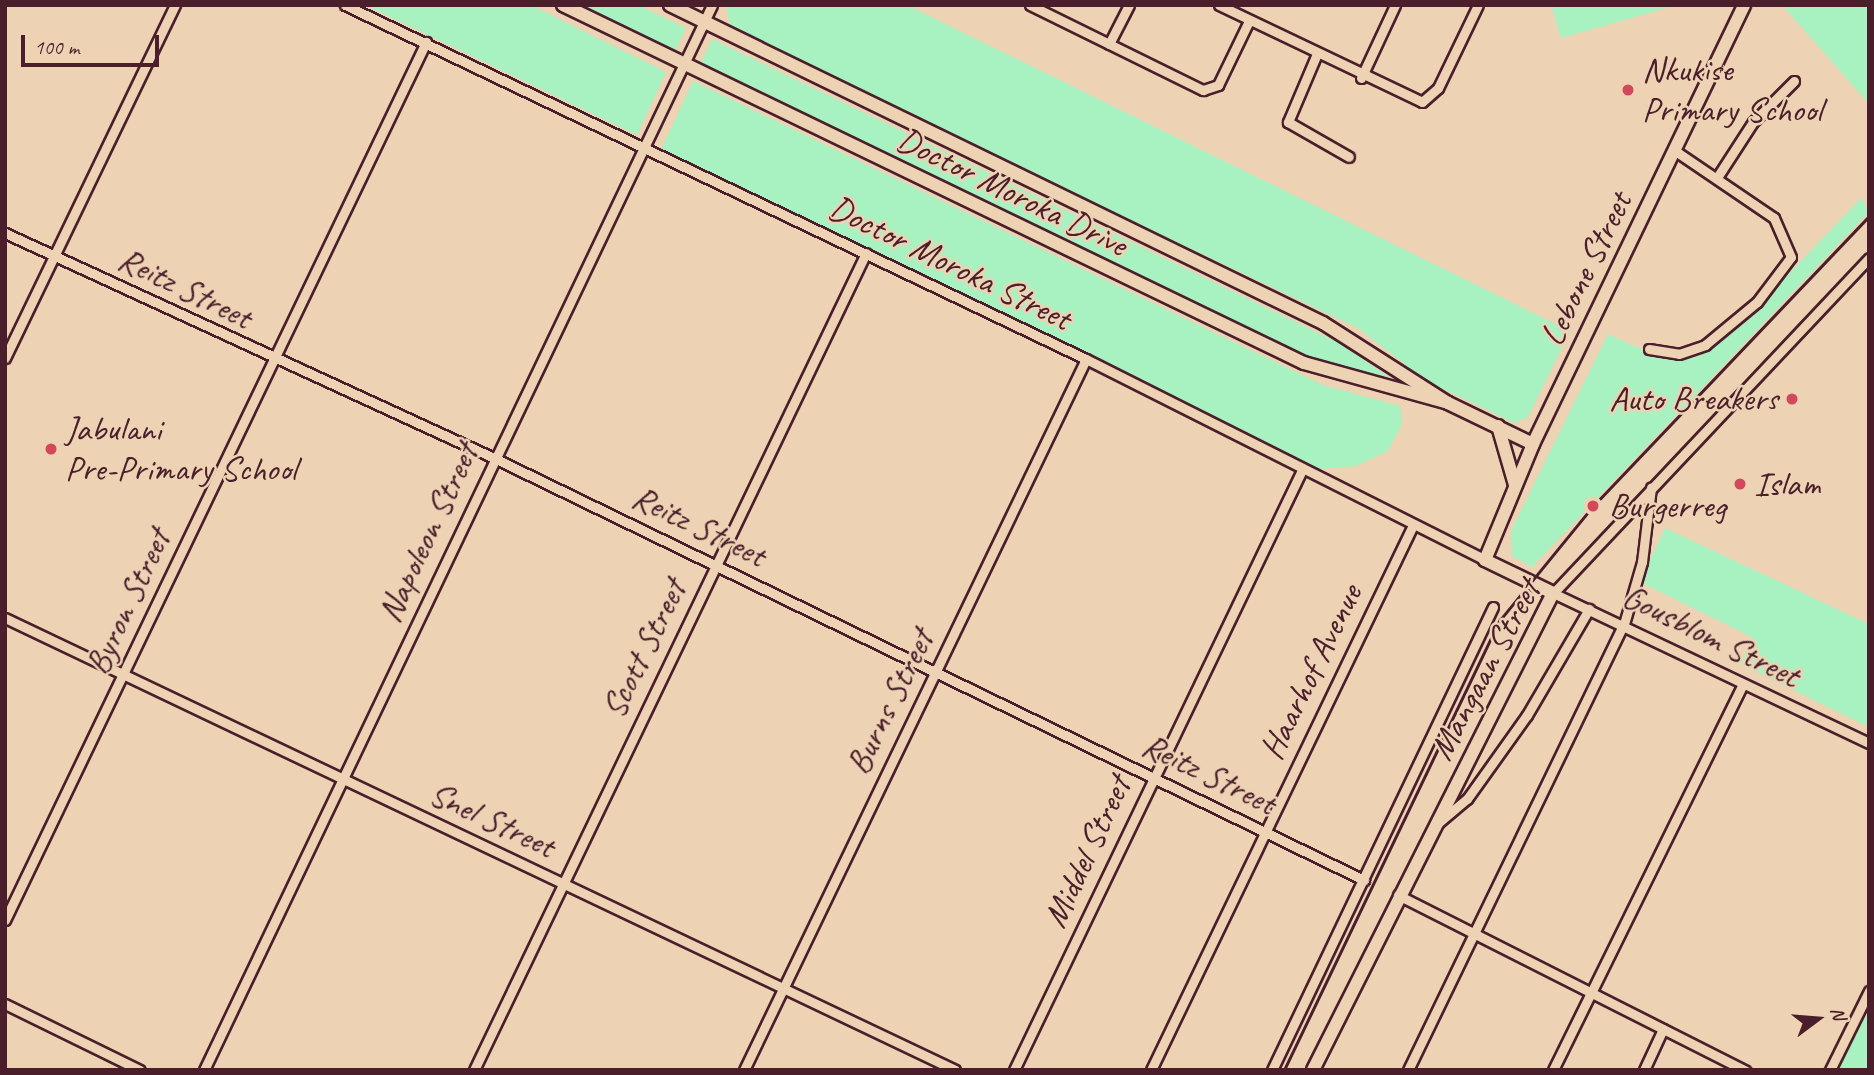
<!DOCTYPE html>
<html>
<head>
<meta charset="utf-8">
<style>
	body { margin:0 }
	#map { position:relative; width:1874px; height:1075px; overflow:hidden; background:#edd2b4; font-family:Caveat,sans-serif }
	div>[style] { position:absolute }
	.green>* { inset:0; background:#a8f1c0 }
	.roads { filter:drop-shadow(2px 0 #4a1f2b) drop-shadow(-2px 0 #4a1f2b) drop-shadow(0 2px #4a1f2b) drop-shadow(0 -2px #4a1f2b) }
	.street>* { height:9px; margin:-4.5px; padding:0 4.5px; transform-origin:4.5px; border-radius:4.5px; background:#edd2b4 }
	.secondary>* { height:12px; margin:-6px; padding:0 6px; transform-origin:6px; border-radius:6px; background:#edd2b4 }
	.rail>* { height:2.5px; margin:-1.25px; padding:0 1.25px; transform-origin:1.25px; border-radius:1.25px; background:#4a1f2b }
	.dots>* { width:19px; height:19px; translate:-50% -50%; box-sizing:border-box; border:4px solid #edd2b4; border-radius:50% }
	span { translate:-50% -50%; white-space:nowrap; text-align:center; line-height:1.15; -webkit-text-stroke:5px #edd2b4; paint-order:stroke }
	.poi-label { font-size:35px; color:#4a1f2b }
	.left { translate:0 -50%; text-align:left }
	.right { translate:-100% -50%; text-align:right }
	.street-label { font-size:35px; color:#4a1f2b }
	.frame { position:absolute; inset:0; border:7px solid #4a1f2b; pointer-events:none }
	.north { position:absolute; left:1783px; top:984px; width:70px; height:70px; -webkit-text-stroke:5px #edd2b4; paint-order:stroke; rotate:74deg; font-size:19px; font-weight:700; line-height:28px; text-align:center; color:#4a1f2b }
	.north::after { content:''; display:block; margin:auto; width:24px; height:32px; background:#4a1f2b; clip-path:polygon(50% 0,100% 100%,50% 72%,0 100%) }
	.scale { position:absolute; left:21px; top:35px; width:138px; height:32px; box-sizing:border-box; border:4px solid #4a1f2b; border-top:0; padding-left:9px; font-size:21px; line-height:24px; white-space:nowrap; color:#4a1f2b; -webkit-text-stroke:5px #edd2b4; paint-order:stroke }
</style>
</head>
<body>
<div id="map">
	<div class="green">
		<div style="clip-path:polygon(365px 5px,531px 5px,666px 72px,637px 135px)"></div>
		<div style="clip-path:polygon(581px 5px,638px 5px,686px 28px,675px 51px)"></div>
		<div style="clip-path:polygon(726px 5px,907px 5px,1570px 331px,1528px 417px,1514px 423px,1425px 380px,1358px 328px,731px 31px)"></div>
		<div style="clip-path:polygon(1551px 5px,1677px 5px,1561px 38px)"></div>
		<div style="clip-path:polygon(1782px 5px,1869px 5px,1869px 104px)"></div>
		<div style="clip-path:polygon(712px 39px,1339px 343px,1403px 387px,1328px 366px,700px 65px)"></div>
		<div style="clip-path:polygon(693px 81px,1323px 385px,1400px 406px,1402px 424px,1388px 451px,1356px 466px,1320px 469px,661px 150px)"></div>
		<div style="clip-path:polygon(1861px 198px,1869px 212px,1532px 567px,1512px 556px,1511px 531px,1608px 334px,1654px 355px,1696px 355px,1736px 329px)"></div>
		<div style="clip-path:polygon(1665px 528px,1869px 624px,1869px 727px,1740px 664px,1752px 637px,1640px 582px)"></div>
		<div style="clip-path:polygon(1869px 1005px,1869px 1070px,1837px 1070px)"></div>
	</div>
	<div class="roads">
		<div class="street">
			<div style="left:345px;top:5px;width:821px;rotate:25.54deg"></div>
			<div style="left:1086px;top:359px;width:447px;rotate:26.7deg"></div>
			<div style="left:1030px;top:5px;width:193px;rotate:26.2deg"></div>
			<div style="left:1203px;top:90px;width:16px;rotate:-18deg"></div>
			<div style="left:1218px;top:85px;width:69px;rotate:-64.2deg"></div>
			<div style="left:1219px;top:5px;width:225px;rotate:25.5deg"></div>
			<div style="left:1422px;top:102px;width:21px;rotate:-41deg"></div>
			<div style="left:1438px;top:88px;width:92px;rotate:-64.3deg"></div>
			<div style="left:1109px;top:44px;width:44px;rotate:-62.9deg"></div>
			<div style="left:1316px;top:56px;width:72px;rotate:113deg"></div>
			<div style="left:1288px;top:122px;width:70px;rotate:29.8deg"></div>
			<div style="left:1361px;top:78px;width:81px;rotate:-65deg"></div>
			<div style="left:1718px;top:176px;width:64px;rotate:-57.1deg"></div>
			<div style="left:1753px;top:122px;width:58px;rotate:-45deg"></div>
			<div style="left:5px;top:233px;width:538px;rotate:24.71deg"></div>
			<div style="left:494px;top:458px;width:967px;rotate:25.88deg"></div>
			<div style="left:1869px;top:258px;width:461px;rotate:133.3deg"></div>
			<div style="left:1553px;top:593px;width:350px;rotate:25.4deg"></div>
			<div style="left:1649px;top:349px;width:30px;rotate:9deg"></div>
			<div style="left:1679px;top:354px;width:28px;rotate:-19deg"></div>
			<div style="left:1705px;top:345px;width:67px;rotate:-39.6deg"></div>
			<div style="left:1757px;top:302px;width:56px;rotate:-52.9deg"></div>
			<div style="left:1791px;top:257px;width:43px;rotate:-113.6deg"></div>
			<div style="left:1774px;top:218px;width:121px;rotate:-145.8deg"></div>
			<div style="left:5px;top:358px;width:392px;rotate:-64.3deg"></div>
			<div style="left:5px;top:618px;width:1052px;rotate:25.44deg"></div>
			<div style="left:1438px;top:823px;width:38px;rotate:-40deg"></div>
			<div style="left:1467px;top:799px;width:103px;rotate:-54.5deg"></div>
			<div style="left:1527px;top:715px;width:123px;rotate:-59.7deg"></div>
			<div style="left:1398px;top:895px;width:389px;rotate:26.8deg"></div>
			<div style="left:5px;top:920px;width:974px;rotate:-64.38deg"></div>
			<div style="left:5px;top:1004px;width:150px;rotate:26.1deg"></div>
			<div style="left:204px;top:1070px;width:1180px;rotate:-64.5deg"></div>
			<div style="left:474px;top:1070px;width:906px;rotate:-64.37deg"></div>
			<div style="left:744px;top:1070px;width:789px;rotate:-64.31deg"></div>
			<div style="left:1014px;top:1070px;width:666px;rotate:-64.36deg"></div>
			<div style="left:1151px;top:1070px;width:605px;rotate:-64.32deg"></div>
			<div style="left:1272px;top:1070px;width:513px;rotate:-64.48deg"></div>
			<div style="left:1408px;top:1070px;width:496px;rotate:-64.2deg"></div>
			<div style="left:1624px;top:624px;width:65px;rotate:-73.8deg"></div>
			<div style="left:1642px;top:562px;width:75px;rotate:-83.1deg"></div>
			<div style="left:1553px;top:1070px;width:430px;rotate:-63.8deg"></div>
			<div style="left:1644px;top:1070px;width:45px;rotate:-65.1deg"></div>
			<div style="left:1830px;top:1070px;width:88px;rotate:-63.7deg"></div>
		</div>
		<div class="secondary">
			<div style="left:563px;top:5px;width:823px;rotate:25.79deg"></div>
			<div style="left:1304px;top:363px;width:149px;rotate:15.5deg"></div>
			<div style="left:670px;top:5px;width:726px;rotate:25.97deg"></div>
			<div style="left:1323px;top:323px;width:148px;rotate:32.6deg"></div>
			<div style="left:1448px;top:403px;width:94px;rotate:25.8deg"></div>
			<div style="left:1498px;top:426px;width:61px;rotate:73.9deg"></div>
			<div style="left:1313px;top:1070px;width:534px;rotate:-63.29deg"></div>
			<div style="left:1553px;top:593px;width:76px;rotate:-154.1deg"></div>
			<div style="left:1485px;top:560px;width:126px;rotate:-67.5deg"></div>
			<div style="left:1533px;top:444px;width:487px;rotate:-64.3deg"></div>
		</div>
	</div>
	<div class="rail">
		<div style="left:1284px;top:1070px;width:499px;rotate:-64.4deg"></div>
		<div style="left:1500px;top:620px;width:147px;rotate:-50.8deg"></div>
		<div style="left:1593px;top:506px;width:400px;rotate:-46.4deg"></div>
	</div>
	<div class="dots">
		<div style="left:1628px;top:90px;background:#d1495b"></div>
		<div style="left:1792px;top:399px;background:#d1495b"></div>
		<div style="left:51px;top:449px;background:#d1495b"></div>
		<div style="left:1740px;top:484px;background:#d1495b"></div>
		<div style="left:1593px;top:506px;background:#d1495b"></div>
	</div>
	<div class="poi-label">
		<span class="left" style="left:1642px;top:90px">Nkukise<br>Primary School</span>
		<span class="right" style="left:1778px;top:399px">Auto Breakers</span>
		<span class="left" style="left:65px;top:449px">Jabulani<br>Pre-Primary School</span>
		<span class="left" style="left:1754px;top:484px">Islam</span>
		<span class="left" style="left:1609px;top:506px">Burgerreg</span>
	</div>
	<div class="street-label">
		<span style="left:1012px;top:192px;rotate:26deg">Doctor Moroka Drive</span>
		<span style="left:950px;top:263px;rotate:26deg">Doctor Moroka Street</span>
		<span style="left:1586px;top:269px;rotate:-64deg">Lebone Street</span>
		<span style="left:185px;top:288px;rotate:26deg">Reitz Street</span>
		<span style="left:699px;top:526px;rotate:26deg">Reitz Street</span>
		<span style="left:428px;top:533px;rotate:-65deg">Napoleon Street</span>
		<span style="left:128px;top:602px;rotate:-65deg">Byron Street</span>
		<span style="left:1711px;top:636px;rotate:26deg">Gousblom Street</span>
		<span style="left:644px;top:649px;rotate:-64deg">Scott Street</span>
		<span style="left:1485px;top:670px;rotate:-62deg">Mangaan Street</span>
		<span style="left:1311px;top:672px;rotate:-64deg">Haarhof Avenue</span>
		<span style="left:890px;top:702px;rotate:-64deg">Burns Street</span>
		<span style="left:1209px;top:774px;rotate:26deg">Reitz Street</span>
		<span style="left:492px;top:820px;rotate:25deg">Snel Street</span>
		<span style="left:1087px;top:852px;rotate:-65deg">Middel Street</span>
	</div>
	<div class="frame"></div>
	<div class="north">N</div>
	<div class="scale">100 m</div>
</div>
</body>
</html>
